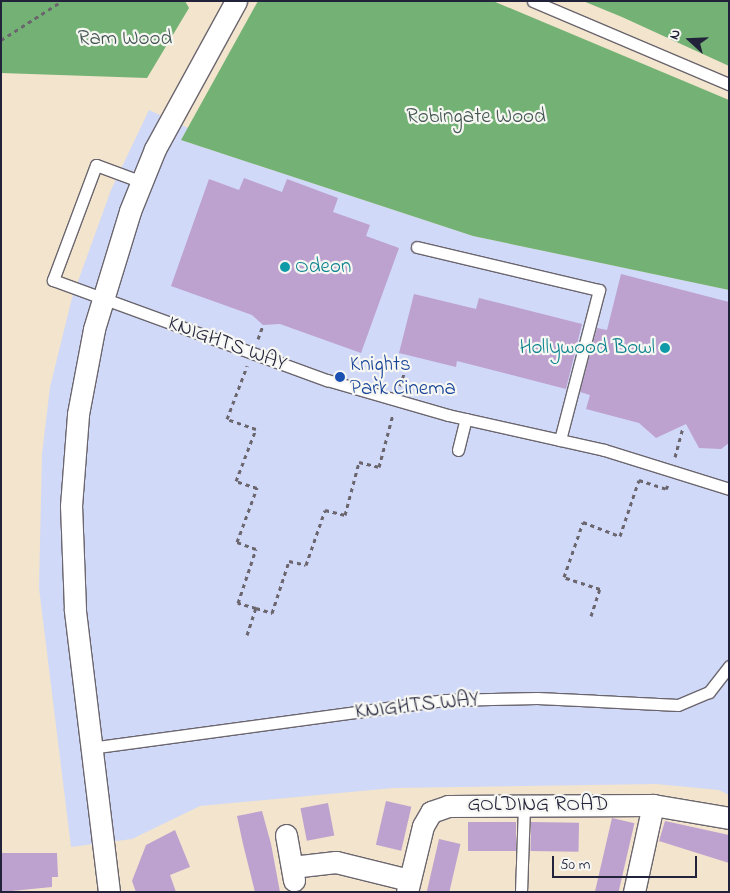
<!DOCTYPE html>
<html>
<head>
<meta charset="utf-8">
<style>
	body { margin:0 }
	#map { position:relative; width:730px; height:893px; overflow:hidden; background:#f2e4cd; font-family:"Indie Flower",sans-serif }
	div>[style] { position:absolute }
	.built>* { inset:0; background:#d1d9f9 }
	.forest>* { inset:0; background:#73b274 }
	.building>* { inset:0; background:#bda1ce; transform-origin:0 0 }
	.path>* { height:3px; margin-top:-1.5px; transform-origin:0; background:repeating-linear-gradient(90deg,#6b666e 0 4px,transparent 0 8px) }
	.roads { filter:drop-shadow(1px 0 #6b666e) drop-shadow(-1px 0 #6b666e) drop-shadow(0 1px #6b666e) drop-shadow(0 -1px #6b666e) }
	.service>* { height:11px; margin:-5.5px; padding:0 5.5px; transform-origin:5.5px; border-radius:5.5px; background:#fff }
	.minor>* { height:21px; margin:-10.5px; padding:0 10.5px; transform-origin:10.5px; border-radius:10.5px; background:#fff }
	.dots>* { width:14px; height:14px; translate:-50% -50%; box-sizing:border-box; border:2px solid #f6f6f2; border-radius:50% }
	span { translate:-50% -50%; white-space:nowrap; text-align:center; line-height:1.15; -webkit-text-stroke:4.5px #f6f6f2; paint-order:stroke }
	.park-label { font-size:21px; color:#435652 }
	.culture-label { font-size:21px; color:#0d838f }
	.left { translate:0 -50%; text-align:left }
	.right { translate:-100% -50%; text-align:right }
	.street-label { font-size:21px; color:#22223b }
	.transit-label { font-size:21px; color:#164399 }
	.frame { position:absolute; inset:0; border:2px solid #22223b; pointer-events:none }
	.north { position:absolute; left:665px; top:15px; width:50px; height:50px; -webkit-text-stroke:4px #f6f6f2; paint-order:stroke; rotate:290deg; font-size:14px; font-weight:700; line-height:20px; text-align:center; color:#22223b }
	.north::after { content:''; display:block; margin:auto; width:18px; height:22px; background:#22223b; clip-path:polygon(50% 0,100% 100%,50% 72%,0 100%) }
	.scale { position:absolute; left:552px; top:856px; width:145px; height:22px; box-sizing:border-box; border:2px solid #22223b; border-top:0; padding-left:6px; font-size:15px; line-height:18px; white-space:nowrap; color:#22223b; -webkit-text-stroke:4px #f6f6f2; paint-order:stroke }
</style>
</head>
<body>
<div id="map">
	<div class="built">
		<div style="clip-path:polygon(149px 110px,188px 128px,181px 140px,473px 236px,729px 290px,729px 795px,719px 790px,656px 784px,393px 788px,200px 806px,132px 839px,71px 847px,39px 588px,42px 454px,50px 387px,72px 298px,111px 190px)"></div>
	</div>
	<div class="forest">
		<div style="clip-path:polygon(1px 1px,185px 1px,189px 8px,147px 78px,1px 73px)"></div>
		<div style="clip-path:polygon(258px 1px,493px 1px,729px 100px,729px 290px,473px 236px,181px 140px)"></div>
		<div style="clip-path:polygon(583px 1px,729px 1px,729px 66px,622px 17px)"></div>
	</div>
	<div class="building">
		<div style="clip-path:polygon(244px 178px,282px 192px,287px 179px,338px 198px,333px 212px,370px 225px,366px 236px,399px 248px,361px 353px,280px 324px,263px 325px,252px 315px,171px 286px,209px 179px,239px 190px)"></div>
		<div style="clip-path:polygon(621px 274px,729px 302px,729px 443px,721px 449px,699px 448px,686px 424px,656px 438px,639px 423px,586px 409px,590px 395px,580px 392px,597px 328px,607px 330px)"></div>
		<div style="clip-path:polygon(414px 294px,476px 309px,479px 298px,582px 324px,566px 389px,457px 361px,456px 367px,399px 353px)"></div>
		<div style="left:386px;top:801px;width:26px;height:45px;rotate:13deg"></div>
		<div style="left:328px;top:803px;width:33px;height:28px;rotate:79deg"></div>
		<div style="clip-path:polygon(262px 811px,271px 844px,280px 892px,255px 892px,243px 844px,237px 816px)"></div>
		<div style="left:612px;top:818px;width:23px;height:76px;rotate:13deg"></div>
		<div style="clip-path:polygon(665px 821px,729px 835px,729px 863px,659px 841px)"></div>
		<div style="left:468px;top:822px;width:48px;height:29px"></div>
		<div style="left:531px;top:822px;width:48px;height:29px;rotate:1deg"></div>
		<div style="clip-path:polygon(175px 830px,190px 867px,170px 875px,176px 892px,136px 892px,132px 881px,146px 845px)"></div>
		<div style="left:439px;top:839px;width:22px;height:55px;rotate:13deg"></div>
		<div style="clip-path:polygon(1px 853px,57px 853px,58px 877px,52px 877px,52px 887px,1px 892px)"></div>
	</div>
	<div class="path">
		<div style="left:1px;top:40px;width:72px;rotate:-32.6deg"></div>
		<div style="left:258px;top:339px;width:15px;rotate:-70deg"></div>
		<div style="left:400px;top:386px;width:13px;rotate:-72deg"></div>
		<div style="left:675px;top:457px;width:30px;rotate:-75deg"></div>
		<div style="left:256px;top:608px;width:17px;rotate:17deg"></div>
		<div style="left:272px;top:613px;width:55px;rotate:-71.9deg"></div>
		<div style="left:289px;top:561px;width:17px;rotate:13deg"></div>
		<div style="left:306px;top:565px;width:58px;rotate:-70.9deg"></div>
		<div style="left:325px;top:510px;width:21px;rotate:14deg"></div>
		<div style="left:345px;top:515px;width:55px;rotate:-75.2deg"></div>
		<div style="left:359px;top:462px;width:21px;rotate:14deg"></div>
		<div style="left:379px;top:467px;width:55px;rotate:-75.2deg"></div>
		<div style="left:591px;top:616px;width:28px;rotate:-72deg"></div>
		<div style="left:600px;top:589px;width:38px;rotate:-162deg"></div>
		<div style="left:564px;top:577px;width:58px;rotate:-70.9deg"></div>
		<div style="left:583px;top:522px;width:40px;rotate:21deg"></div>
		<div style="left:620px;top:536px;width:59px;rotate:-71.3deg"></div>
		<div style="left:639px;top:480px;width:28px;rotate:18deg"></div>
		<div style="left:666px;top:489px;width:4px;rotate:-63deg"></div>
		<div style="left:247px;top:635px;width:28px;rotate:-72deg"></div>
		<div style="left:256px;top:608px;width:19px;rotate:-164deg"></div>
		<div style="left:238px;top:603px;width:57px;rotate:-71.6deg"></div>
		<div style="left:256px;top:549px;width:20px;rotate:-160deg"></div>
		<div style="left:237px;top:542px;width:58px;rotate:-69.7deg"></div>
		<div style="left:257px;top:488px;width:22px;rotate:-162deg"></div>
		<div style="left:236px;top:481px;width:56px;rotate:-69deg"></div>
		<div style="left:256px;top:429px;width:31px;rotate:-161deg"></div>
		<div style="left:227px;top:419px;width:57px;rotate:-69.3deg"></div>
	</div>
	<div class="roads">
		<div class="service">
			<div style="left:533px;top:1px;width:213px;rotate:23deg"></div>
			<div style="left:142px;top:182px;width:49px;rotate:-159.7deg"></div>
			<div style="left:96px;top:165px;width:123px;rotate:110.5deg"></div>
			<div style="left:53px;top:280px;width:292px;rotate:20.1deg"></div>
			<div style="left:327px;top:380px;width:126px;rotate:16.1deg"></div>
			<div style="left:448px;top:415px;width:160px;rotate:12.6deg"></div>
			<div style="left:604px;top:450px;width:131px;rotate:17.3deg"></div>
			<div style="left:417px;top:247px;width:187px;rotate:13.3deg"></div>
			<div style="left:599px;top:290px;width:155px;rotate:104.6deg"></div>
			<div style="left:458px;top:450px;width:32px;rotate:-76deg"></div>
			<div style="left:90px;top:748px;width:359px;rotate:-7.7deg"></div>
			<div style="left:446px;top:700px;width:91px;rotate:-1.3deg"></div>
			<div style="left:537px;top:698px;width:141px;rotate:2.8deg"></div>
			<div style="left:678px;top:705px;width:34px;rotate:-23deg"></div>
			<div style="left:709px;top:692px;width:33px;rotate:-52deg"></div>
			<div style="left:521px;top:892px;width:88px;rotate:-88deg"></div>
		</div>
		<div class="minor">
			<div style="left:286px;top:835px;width:46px;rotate:79.9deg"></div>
			<div style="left:292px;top:867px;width:44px;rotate:-6.5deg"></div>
			<div style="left:336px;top:862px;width:75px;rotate:13.9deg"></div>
			<div style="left:109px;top:892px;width:285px;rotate:-96.9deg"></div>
			<div style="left:75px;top:609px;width:103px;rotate:-92.2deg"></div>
			<div style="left:71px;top:506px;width:92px;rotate:-85.6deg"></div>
			<div style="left:78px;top:414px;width:86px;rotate:-79.3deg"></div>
			<div style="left:94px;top:329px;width:123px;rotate:-73deg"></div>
			<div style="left:130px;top:211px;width:67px;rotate:-68deg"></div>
			<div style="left:155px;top:149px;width:169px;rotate:-61.3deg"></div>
			<div style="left:407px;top:892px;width:68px;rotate:-76.4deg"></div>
			<div style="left:423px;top:826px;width:16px;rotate:-60deg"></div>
			<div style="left:431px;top:812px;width:18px;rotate:-19deg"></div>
			<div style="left:448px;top:806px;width:205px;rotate:-0.3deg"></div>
			<div style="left:653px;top:805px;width:77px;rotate:9.7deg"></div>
			<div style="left:634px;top:892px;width:89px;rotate:-77.7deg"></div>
		</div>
	</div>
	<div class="dots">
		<div style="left:285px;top:267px;background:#0f9aa8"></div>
		<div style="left:665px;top:348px;background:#0f9aa8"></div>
		<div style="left:340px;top:377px;background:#1a4fb4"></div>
	</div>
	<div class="park-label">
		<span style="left:125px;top:39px">Ram Wood</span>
		<span style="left:476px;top:117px">Robingate Wood</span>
	</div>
	<div class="culture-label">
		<span class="left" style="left:295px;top:267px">Odeon</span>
		<span class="right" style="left:655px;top:348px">Hollywood Bowl</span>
	</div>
	<div class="street-label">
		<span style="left:227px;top:344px;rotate:20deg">KNIGHTS WAY</span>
		<span style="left:417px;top:706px;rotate:-6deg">KNIGHTS WAY</span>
		<span style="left:538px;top:805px">GOLDING ROAD</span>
	</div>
	<div class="transit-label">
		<span class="left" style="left:350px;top:377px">Knights<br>Park Cinema</span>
	</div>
	<div class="frame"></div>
	<div class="north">N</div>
	<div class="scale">50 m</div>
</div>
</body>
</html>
